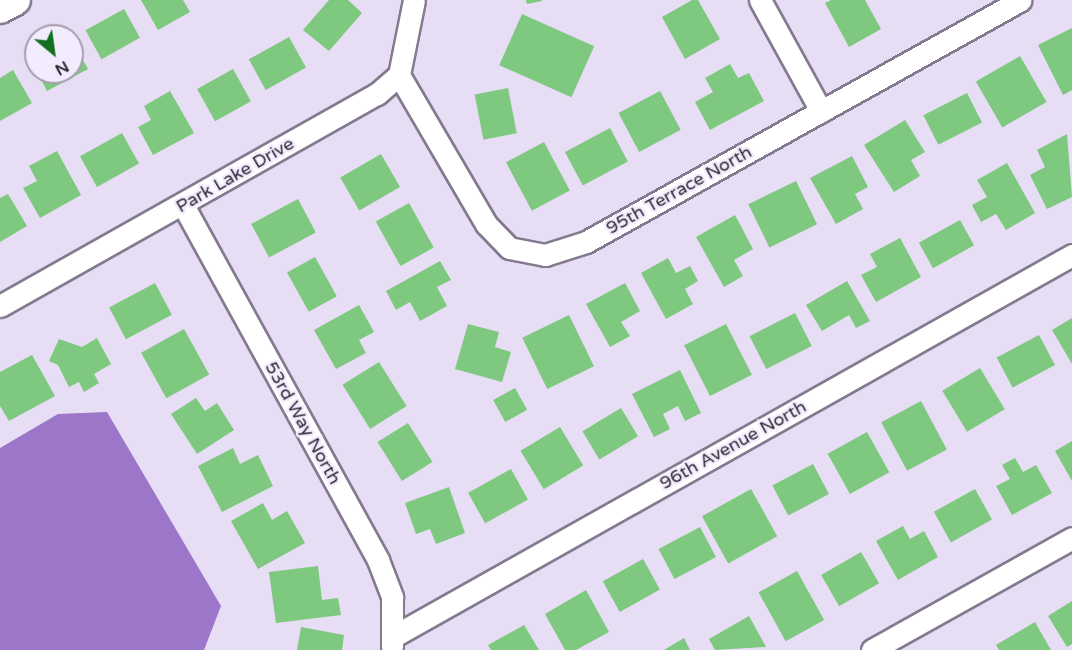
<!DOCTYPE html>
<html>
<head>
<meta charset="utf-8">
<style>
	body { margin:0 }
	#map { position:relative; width:1072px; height:650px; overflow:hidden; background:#e7ddf4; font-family:"Varela Round",sans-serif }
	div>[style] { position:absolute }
	.water>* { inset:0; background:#9c76c8 }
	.building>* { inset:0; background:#7ec87f; transform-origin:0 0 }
	.roads { filter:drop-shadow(2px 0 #837a8f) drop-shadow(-2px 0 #837a8f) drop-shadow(0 2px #837a8f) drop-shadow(0 -2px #837a8f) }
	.street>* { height:21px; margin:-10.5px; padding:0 10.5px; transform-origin:10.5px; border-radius:10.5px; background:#fff }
	.secondary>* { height:30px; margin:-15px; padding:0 15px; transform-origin:15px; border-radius:15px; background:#fff }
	span { translate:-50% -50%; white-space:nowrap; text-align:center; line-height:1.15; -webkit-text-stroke:5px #f3ebfe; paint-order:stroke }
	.street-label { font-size:18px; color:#2f2b34 }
	.north { position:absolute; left:24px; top:24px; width:60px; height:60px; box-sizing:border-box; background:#f3ebfe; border:2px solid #a59ead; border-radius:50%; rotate:151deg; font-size:16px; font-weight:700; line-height:24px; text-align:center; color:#2f2b34 }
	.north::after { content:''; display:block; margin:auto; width:21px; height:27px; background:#10701e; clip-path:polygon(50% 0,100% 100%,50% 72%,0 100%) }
</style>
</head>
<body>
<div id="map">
	<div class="water">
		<div style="clip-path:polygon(107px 412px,221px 606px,204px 650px,0 650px,0 448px,58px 414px)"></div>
	</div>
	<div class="building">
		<div style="clip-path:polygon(141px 0,183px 0,190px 12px,158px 30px)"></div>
		<div style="clip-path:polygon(329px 0,348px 0,362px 13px,329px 51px,303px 30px)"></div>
		<div style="clip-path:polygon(526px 0,542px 0,542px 1px,527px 4px)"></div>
		<div style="clip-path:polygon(692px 0,698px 0,720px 39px,685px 59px,662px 17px)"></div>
		<div style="clip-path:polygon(831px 0,865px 0,881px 29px,849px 47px,825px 3px)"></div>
		<div style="left:124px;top:9px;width:33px;height:44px;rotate:61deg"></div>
		<div style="left:522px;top:14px;width:79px;height:56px;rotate:24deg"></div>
		<div style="clip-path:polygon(1072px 28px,1072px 90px,1063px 95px,1038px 45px)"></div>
		<div style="left:289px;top:37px;width:35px;height:46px;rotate:61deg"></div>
		<div style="clip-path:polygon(72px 40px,88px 69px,47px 91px,37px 72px,72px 72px)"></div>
		<div style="left:1020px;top:56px;width:53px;height:51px;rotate:60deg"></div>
		<div style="clip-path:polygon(36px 57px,36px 71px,30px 60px)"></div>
		<div style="clip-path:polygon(730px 64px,738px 78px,749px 73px,764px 101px,710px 130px,695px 102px,713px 92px,705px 78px)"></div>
		<div style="left:233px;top:69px;width:37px;height:41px;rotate:61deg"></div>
		<div style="clip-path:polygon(13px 70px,32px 103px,0 121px,0 78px)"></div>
		<div style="left:508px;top:88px;width:46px;height:34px;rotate:79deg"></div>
		<div style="clip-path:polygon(170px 91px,194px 133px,153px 155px,138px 127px,151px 120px,144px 106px)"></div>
		<div style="left:660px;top:91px;width:44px;height:47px;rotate:62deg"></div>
		<div style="left:967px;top:93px;width:33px;height:49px;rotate:63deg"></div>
		<div style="clip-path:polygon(905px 120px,925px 152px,911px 160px,920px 176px,894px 192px,864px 145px)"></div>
		<div style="left:610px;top:128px;width:38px;height:51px;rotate:62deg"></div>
		<div style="left:122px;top:133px;width:35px;height:48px;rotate:61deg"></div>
		<div style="clip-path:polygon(1067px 134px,1072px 197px,1047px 209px,1030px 175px,1045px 167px,1037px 150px)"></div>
		<div style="left:544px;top:142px;width:55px;height:43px;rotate:62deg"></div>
		<div style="clip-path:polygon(57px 151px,81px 195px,40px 218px,23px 188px,37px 181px,29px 166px)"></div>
		<div style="left:381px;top:154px;width:38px;height:47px;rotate:60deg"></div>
		<div style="clip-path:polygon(852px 156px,868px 187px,855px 194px,863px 209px,836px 224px,810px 178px)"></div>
		<div style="clip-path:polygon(1007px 163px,1035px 213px,1006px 230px,996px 214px,981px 222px,972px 205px,987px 197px,977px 180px)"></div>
		<div style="left:796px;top:181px;width:48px;height:53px;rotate:64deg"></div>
		<div style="clip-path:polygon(8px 194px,27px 226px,0 242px,0 198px)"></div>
		<div style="left:298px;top:199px;width:38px;height:53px;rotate:62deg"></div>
		<div style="left:409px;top:203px;width:51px;height:38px;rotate:61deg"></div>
		<div style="clip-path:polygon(735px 215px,753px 249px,734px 260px,743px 276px,724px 287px,696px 237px)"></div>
		<div style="left:960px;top:220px;width:29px;height:47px;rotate:61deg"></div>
		<div style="clip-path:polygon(900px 238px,921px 277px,876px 302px,861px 275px,877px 267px,870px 254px)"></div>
		<div style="left:315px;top:257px;width:45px;height:32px;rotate:61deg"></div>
		<div style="clip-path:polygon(668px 258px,676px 273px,690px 266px,698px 281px,685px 289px,693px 304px,666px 319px,641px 273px)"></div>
		<div style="clip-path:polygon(440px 261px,451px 280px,437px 287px,447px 306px,420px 321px,410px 302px,396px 310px,386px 291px)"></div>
		<div style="clip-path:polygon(847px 281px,870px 321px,856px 328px,849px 315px,822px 331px,806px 305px)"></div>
		<div style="left:155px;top:283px;width:36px;height:52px;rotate:62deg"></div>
		<div style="clip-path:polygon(625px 283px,640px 311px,621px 322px,630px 336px,610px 347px,586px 304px)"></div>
		<div style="clip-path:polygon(359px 305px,374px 332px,359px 340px,366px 353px,336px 369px,314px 330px)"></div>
		<div style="left:795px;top:313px;width:37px;height:51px;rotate:63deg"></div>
		<div style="left:569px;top:315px;width:57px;height:52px;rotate:64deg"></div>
		<div style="clip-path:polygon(1072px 318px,1072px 364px,1052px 330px)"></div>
		<div style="clip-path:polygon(468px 324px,499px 332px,495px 347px,511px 352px,502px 382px,455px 369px)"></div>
		<div style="left:726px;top:324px;width:57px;height:47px;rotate:63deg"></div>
		<div style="left:184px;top:329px;width:52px;height:49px;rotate:61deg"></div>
		<div style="left:1039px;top:335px;width:34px;height:48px;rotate:62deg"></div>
		<div style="clip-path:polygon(97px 338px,111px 364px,94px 374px,99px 383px,84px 392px,79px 382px,69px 387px,58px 365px,49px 361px,59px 339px,82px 347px)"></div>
		<div style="clip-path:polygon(32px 355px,55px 396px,9px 421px,0 406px,0 372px)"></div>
		<div style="left:379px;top:362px;width:52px;height:43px;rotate:58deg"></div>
		<div style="left:980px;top:368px;width:48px;height:44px;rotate:59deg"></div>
		<div style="clip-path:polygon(680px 370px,701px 413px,685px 421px,678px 406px,663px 414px,670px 429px,654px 437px,632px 394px)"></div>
		<div style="left:515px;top:388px;width:25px;height:25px;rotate:61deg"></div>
		<div style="clip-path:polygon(196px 398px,205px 411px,217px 403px,234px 430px,197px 454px,171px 414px)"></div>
		<div style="left:921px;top:401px;width:55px;height:45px;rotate:62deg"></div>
		<div style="left:621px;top:408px;width:33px;height:45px;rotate:59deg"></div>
		<div style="left:408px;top:423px;width:46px;height:36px;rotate:58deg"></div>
		<div style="left:560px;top:427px;width:45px;height:46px;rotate:59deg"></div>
		<div style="left:867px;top:432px;width:46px;height:45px;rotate:61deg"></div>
		<div style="clip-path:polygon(1072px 441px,1072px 481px,1055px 451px)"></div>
		<div style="clip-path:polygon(233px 448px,240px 464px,258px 455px,273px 486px,222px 512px,198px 466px)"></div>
		<div style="clip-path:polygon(1015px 458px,1023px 472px,1036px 465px,1052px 493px,1012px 515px,996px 486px,1010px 479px,1002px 465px)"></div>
		<div style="left:813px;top:464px;width:34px;height:46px;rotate:62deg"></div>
		<div style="left:511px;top:469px;width:35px;height:49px;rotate:61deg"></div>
		<div style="clip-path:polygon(449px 487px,465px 533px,436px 544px,430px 529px,416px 534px,405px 503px)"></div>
		<div style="left:751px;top:489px;width:54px;height:56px;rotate:61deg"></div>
		<div style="left:975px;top:489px;width:35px;height:47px;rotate:61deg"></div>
		<div style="clip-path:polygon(263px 503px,272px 520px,287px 511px,305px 543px,258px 569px,231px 521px)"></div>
		<div style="clip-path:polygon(903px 526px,910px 539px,924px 531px,938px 557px,898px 580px,876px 541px)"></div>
		<div style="left:700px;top:527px;width:34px;height:47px;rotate:62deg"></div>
		<div style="left:861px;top:552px;width:36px;height:46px;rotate:60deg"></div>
		<div style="left:643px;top:559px;width:35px;height:46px;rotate:61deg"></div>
		<div style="clip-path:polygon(318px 566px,322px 600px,338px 598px,341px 615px,276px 623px,269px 572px)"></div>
		<div style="left:797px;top:571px;width:56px;height:44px;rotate:61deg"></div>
		<div style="clip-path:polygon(586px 590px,609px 632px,576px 650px,565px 650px,545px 614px)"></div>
		<div style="clip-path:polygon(1072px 601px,1072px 644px,1067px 647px,1048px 616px)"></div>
		<div style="clip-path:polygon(749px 616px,766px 647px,715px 650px,709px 639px)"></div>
		<div style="clip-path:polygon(1035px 622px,1051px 650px,999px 650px,996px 645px)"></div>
		<div style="clip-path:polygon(524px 625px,539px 650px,491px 650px,488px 645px)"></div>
		<div style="clip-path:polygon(301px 627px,344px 635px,342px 650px,297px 650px)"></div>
		<div style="clip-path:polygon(684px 638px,690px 650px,664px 650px)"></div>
	</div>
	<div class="roads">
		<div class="street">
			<div style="left:760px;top:0;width:127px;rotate:61.2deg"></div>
			<div style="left:399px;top:75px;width:173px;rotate:59.7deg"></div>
			<div style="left:486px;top:224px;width:33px;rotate:46deg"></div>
			<div style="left:509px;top:248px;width:37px;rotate:11deg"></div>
			<div style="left:545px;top:255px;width:43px;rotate:-17.6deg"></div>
			<div style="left:586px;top:242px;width:497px;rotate:-29.1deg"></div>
			<div style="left:183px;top:205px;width:405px;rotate:61.2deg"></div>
			<div style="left:378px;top:560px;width:40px;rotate:69deg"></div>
			<div style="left:392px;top:597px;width:50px;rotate:90deg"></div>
			<div style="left:0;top:306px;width:433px;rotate:-29.4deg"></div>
			<div style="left:377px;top:94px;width:29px;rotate:-41deg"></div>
			<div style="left:399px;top:75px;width:76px;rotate:-78.7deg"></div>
			<div style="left:394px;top:636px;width:778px;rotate:-29.33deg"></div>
			<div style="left:872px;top:650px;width:229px;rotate:-29.2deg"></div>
		</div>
		<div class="secondary">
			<div style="left:0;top:8px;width:17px;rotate:-28deg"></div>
		</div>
	</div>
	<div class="street-label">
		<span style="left:235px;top:175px;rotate:-30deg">Park Lake Drive</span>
		<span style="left:679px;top:190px;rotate:-29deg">95th Terrace North</span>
		<span style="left:303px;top:423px;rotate:61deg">53rd Way North</span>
		<span style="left:733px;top:445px;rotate:-29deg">96th Avenue North</span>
	</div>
	<div class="north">N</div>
</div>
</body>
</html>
